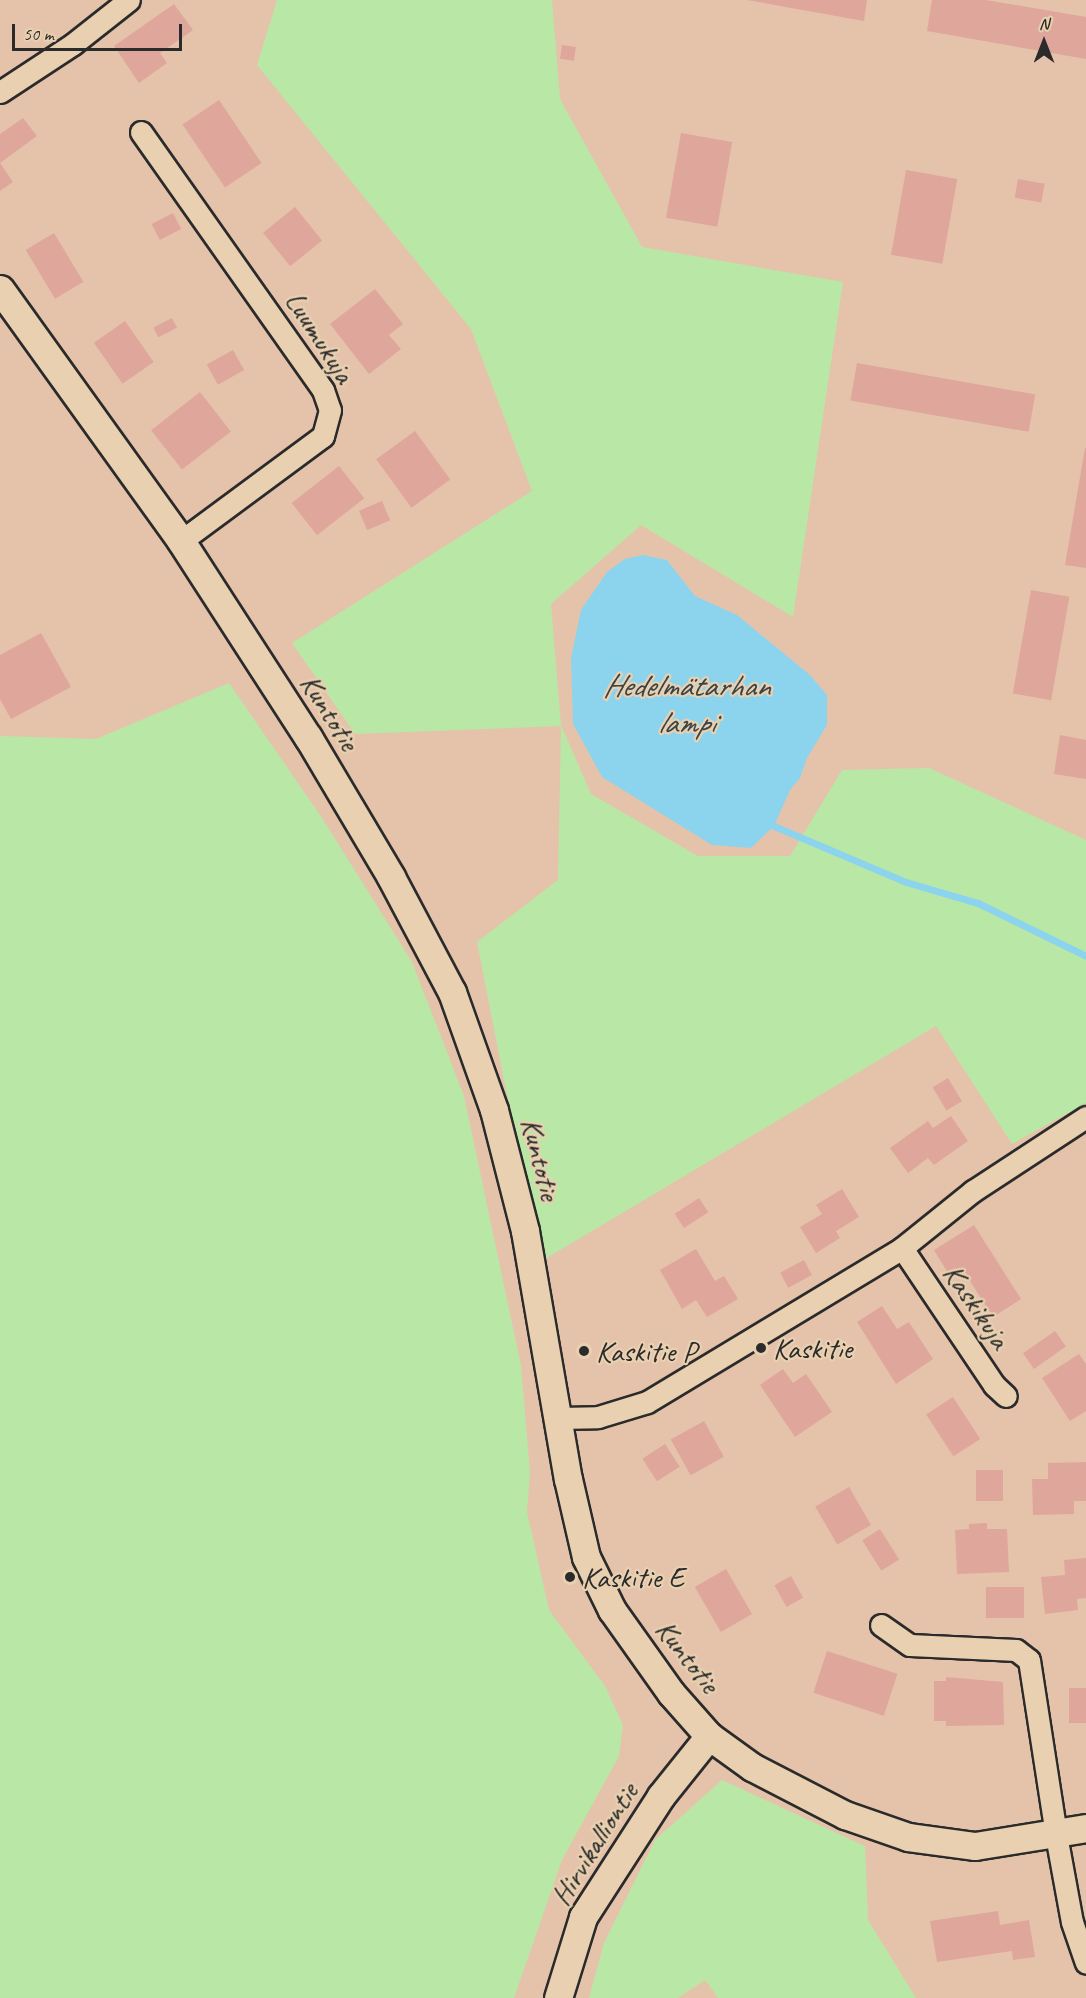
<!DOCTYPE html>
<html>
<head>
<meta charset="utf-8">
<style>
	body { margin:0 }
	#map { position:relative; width:1086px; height:1998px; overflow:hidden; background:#e5c3aa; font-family:Caveat,sans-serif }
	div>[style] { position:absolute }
	.green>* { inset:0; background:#b9e7a6 }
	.water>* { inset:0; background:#8cd4ed }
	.stream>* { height:7px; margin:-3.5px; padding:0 3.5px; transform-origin:3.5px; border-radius:3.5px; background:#8cd4ed }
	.building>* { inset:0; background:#dfa69b; transform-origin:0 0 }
	.roads { filter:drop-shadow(2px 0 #2b2b2b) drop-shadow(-2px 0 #2b2b2b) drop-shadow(0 2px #2b2b2b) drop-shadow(0 -2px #2b2b2b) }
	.minor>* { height:21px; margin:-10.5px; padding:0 10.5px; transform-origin:10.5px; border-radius:10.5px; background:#e8d0b0 }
	.tertiary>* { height:27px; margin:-13.5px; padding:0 13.5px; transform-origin:13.5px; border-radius:13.5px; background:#e8d0b0 }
	.dots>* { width:16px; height:16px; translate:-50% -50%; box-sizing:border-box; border:3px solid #e8d0b0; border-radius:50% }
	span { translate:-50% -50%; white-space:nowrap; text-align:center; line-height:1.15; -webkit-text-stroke:4.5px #e8d0b0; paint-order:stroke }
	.street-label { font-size:30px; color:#2b2b2b }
	.poi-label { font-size:30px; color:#2b2b2b }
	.left { translate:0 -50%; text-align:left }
	.water-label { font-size:32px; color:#3a4448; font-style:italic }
	.north { position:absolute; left:1014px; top:12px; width:60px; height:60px; -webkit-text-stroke:4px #e8d0b0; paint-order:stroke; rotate:0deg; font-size:16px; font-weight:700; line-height:24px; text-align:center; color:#2b2b2b }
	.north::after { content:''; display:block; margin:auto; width:21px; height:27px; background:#2b2b2b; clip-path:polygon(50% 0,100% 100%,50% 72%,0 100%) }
	.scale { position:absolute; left:12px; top:24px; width:170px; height:27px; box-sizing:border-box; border:3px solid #2b2b2b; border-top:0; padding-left:8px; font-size:18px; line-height:21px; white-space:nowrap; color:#2b2b2b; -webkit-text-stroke:4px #e8d0b0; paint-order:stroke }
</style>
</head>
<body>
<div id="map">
	<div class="green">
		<div style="clip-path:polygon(277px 0,552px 0,560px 99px,642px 247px,843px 282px,793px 617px,641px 525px,551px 604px,561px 725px,591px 794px,698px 856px,790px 856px,842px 770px,929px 768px,1086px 840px,1086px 1103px,1012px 1144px,936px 1026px,545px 1259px,505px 1085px,477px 942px,558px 880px,561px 726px,355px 734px,292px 643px,532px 491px,471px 329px,257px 65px)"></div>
		<div style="clip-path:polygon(229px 683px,322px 818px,412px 962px,464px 1096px,521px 1366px,530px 1472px,527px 1512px,549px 1610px,605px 1686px,623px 1725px,619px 1756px,562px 1860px,514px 1998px,0 1998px,0 736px,96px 739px)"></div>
		<div style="clip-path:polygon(722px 1780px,865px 1846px,868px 1920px,916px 1998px,718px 1998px,705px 1980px,678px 1998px,589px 1998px,604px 1943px,655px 1840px)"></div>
	</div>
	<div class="water">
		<div style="clip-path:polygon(643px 555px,667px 560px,695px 596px,737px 615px,810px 675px,827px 695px,827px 725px,807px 758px,800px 778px,790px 790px,774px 826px,751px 848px,712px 845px,602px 777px,573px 724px,571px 658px,581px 610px,607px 572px,625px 559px)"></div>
	</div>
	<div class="stream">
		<div style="left:774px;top:826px;width:143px;rotate:23deg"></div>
		<div style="left:906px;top:882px;width:75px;rotate:16.3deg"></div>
		<div style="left:978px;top:903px;width:120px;rotate:26.1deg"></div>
	</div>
	<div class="building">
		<div style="clip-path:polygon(747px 0,867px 0,864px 21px)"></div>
		<div style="clip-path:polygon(932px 0,986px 0,1086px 17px,1086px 59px,927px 31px)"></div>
		<div style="clip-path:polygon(174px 4px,193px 30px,160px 53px,167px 63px,139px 83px,114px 46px)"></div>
		<div style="left:562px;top:45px;width:14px;height:14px;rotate:8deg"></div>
		<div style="left:219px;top:100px;width:76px;height:44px;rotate:56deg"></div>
		<div style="clip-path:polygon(23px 118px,37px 136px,0 163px,0 134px)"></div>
		<div style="left:681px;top:133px;width:52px;height:86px;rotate:10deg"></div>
		<div style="clip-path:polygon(0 163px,13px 182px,0 191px)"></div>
		<div style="left:906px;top:170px;width:52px;height:86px;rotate:10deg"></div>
		<div style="left:1018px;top:179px;width:27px;height:19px;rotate:10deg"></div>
		<div style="left:295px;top:207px;width:43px;height:41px;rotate:51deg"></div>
		<div style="left:173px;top:213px;width:18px;height:24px;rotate:63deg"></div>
		<div style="left:54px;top:233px;width:57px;height:33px;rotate:59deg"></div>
		<div style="clip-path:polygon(375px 289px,403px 324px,389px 335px,401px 349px,369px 374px,330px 324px)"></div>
		<div style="left:172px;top:318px;width:11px;height:21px;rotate:63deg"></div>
		<div style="left:125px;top:321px;width:50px;height:38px;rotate:55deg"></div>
		<div style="left:233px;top:350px;width:23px;height:30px;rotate:61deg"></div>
		<div style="left:857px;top:363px;width:181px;height:38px;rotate:10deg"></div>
		<div style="left:200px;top:392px;width:50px;height:62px;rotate:52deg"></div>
		<div style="left:415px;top:431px;width:60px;height:48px;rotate:54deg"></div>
		<div style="clip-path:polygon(1085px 448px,1086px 448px,1086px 568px,1065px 565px)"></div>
		<div style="left:339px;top:466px;width:41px;height:60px;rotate:52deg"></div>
		<div style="left:382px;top:501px;width:21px;height:25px;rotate:67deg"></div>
		<div style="left:1031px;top:590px;width:39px;height:105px;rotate:10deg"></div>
		<div style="clip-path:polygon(41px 633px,71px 687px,11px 719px,0 699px,0 655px)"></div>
		<div style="clip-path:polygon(1060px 735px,1086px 740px,1086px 779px,1054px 774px)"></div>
		<div style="left:948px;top:1078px;width:27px;height:18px;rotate:59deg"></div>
		<div style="clip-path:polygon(951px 1116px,968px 1141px,934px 1165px,928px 1158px,908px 1173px,890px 1148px,928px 1121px,933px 1128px)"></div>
		<div style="clip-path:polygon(842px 1189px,859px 1217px,836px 1231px,840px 1238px,816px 1253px,800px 1227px,822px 1214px,816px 1205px)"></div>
		<div style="left:699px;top:1198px;width:17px;height:29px;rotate:57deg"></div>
		<div style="clip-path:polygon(974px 1225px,1021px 1299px,993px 1317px,963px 1270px,951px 1278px,934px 1250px)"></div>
		<div style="clip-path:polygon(696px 1249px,715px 1281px,724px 1276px,738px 1299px,707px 1317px,696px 1300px,682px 1309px,660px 1270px)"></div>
		<div style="left:804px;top:1260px;width:17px;height:27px;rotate:62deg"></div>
		<div style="clip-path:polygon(882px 1306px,897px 1329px,909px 1322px,933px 1359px,896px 1384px,857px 1322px)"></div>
		<div style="left:1055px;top:1331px;width:19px;height:39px;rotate:55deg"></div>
		<div style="clip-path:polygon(1079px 1354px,1086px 1364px,1086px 1411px,1070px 1421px,1042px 1378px)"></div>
		<div style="clip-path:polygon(783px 1369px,793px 1383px,806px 1374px,832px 1412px,795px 1437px,760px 1385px)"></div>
		<div style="left:953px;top:1397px;width:50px;height:32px;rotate:57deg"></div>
		<div style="left:704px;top:1421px;width:41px;height:38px;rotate:61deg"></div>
		<div style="left:665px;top:1444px;width:27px;height:27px;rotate:57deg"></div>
		<div style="clip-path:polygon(1086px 1462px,1086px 1501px,1074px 1501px,1074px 1514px,1033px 1515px,1032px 1479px,1048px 1479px,1048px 1463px)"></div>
		<div style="left:976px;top:1470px;width:27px;height:31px"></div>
		<div style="left:849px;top:1487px;width:44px;height:39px;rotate:60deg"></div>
		<div style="clip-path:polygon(987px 1523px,987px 1529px,1007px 1529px,1009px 1572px,957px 1574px,955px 1530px,969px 1529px,969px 1524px)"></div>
		<div style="left:880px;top:1529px;width:36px;height:21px;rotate:58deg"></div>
		<div style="clip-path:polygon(1086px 1558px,1086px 1598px,1077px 1599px,1078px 1610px,1045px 1614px,1041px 1577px,1065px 1575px,1064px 1560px)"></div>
		<div style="left:726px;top:1569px;width:52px;height:36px;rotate:60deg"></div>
		<div style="left:791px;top:1576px;width:25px;height:19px;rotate:61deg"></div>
		<div style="left:1024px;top:1587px;width:31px;height:38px;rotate:90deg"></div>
		<div style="left:827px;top:1651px;width:74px;height:44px;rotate:18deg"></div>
		<div style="clip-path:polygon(946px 1677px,1003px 1682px,1004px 1725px,946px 1726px,946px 1721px,934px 1721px,934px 1681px,946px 1681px)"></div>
		<div style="left:1069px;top:1688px;width:17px;height:35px"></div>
		<div style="clip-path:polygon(998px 1911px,1000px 1925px,1029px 1920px,1035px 1957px,1013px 1960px,1012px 1951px,937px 1962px,930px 1921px)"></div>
	</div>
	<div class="roads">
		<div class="minor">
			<div style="left:0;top:92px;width:87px;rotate:-33.3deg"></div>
			<div style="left:73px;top:44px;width:71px;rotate:-38.2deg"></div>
			<div style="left:141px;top:132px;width:316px;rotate:54.8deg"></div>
			<div style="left:323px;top:390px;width:21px;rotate:71deg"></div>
			<div style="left:330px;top:410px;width:27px;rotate:105deg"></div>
			<div style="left:323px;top:436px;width:177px;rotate:143.5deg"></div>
			<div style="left:902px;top:1248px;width:165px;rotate:56.1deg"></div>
			<div style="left:994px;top:1385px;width:16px;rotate:43deg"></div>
			<div style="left:559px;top:1418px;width:39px;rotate:-1deg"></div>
			<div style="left:598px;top:1417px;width:51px;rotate:-17deg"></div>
			<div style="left:647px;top:1402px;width:298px;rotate:-31.1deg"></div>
			<div style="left:902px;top:1248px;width:91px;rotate:-38.8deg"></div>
			<div style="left:973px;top:1191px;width:135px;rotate:-33.2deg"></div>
			<div style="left:881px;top:1625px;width:35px;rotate:35deg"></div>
			<div style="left:910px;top:1645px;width:106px;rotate:2.7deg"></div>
			<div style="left:1016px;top:1650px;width:16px;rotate:38deg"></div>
			<div style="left:1029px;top:1660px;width:177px;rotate:81.2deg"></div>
			<div style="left:1056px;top:1835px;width:88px;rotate:79.6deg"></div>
			<div style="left:1072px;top:1922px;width:43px;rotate:71.1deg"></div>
		</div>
		<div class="tertiary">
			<div style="left:0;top:289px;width:310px;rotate:54.3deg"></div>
			<div style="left:181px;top:541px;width:234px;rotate:57.1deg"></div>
			<div style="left:308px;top:737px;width:163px;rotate:59.3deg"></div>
			<div style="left:391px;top:877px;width:130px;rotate:62.1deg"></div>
			<div style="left:452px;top:992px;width:125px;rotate:70.4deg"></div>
			<div style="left:494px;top:1110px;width:125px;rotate:75.6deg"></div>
			<div style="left:525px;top:1231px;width:252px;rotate:80.2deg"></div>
			<div style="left:568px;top:1479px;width:80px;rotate:77deg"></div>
			<div style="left:586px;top:1557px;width:59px;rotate:63.9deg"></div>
			<div style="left:612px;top:1610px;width:102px;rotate:54.6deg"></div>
			<div style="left:671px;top:1693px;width:57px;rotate:48.5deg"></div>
			<div style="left:709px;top:1736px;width:53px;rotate:35.8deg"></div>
			<div style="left:752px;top:1767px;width:105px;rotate:27.3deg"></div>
			<div style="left:845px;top:1815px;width:67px;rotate:19.2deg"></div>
			<div style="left:908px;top:1837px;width:68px;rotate:7.7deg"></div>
			<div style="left:975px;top:1846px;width:112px;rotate:-9.2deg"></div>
			<div style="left:558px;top:1998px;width:85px;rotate:-72.8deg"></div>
			<div style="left:583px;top:1917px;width:144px;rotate:-57.2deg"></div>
			<div style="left:661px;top:1796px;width:77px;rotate:-51.3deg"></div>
		</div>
	</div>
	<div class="dots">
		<div style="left:761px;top:1348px;background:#2b2b2b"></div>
		<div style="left:584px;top:1351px;background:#2b2b2b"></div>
		<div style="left:570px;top:1577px;background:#2b2b2b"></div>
	</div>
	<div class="street-label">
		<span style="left:320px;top:337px;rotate:57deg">Luumukuja</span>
		<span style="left:330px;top:712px;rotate:58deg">Kuntotie</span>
		<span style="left:541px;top:1159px;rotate:76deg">Kuntotie</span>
		<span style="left:977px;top:1306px;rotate:56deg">Kaskikuja</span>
		<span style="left:688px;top:1656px;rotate:52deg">Kuntotie</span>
		<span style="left:594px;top:1844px;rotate:-58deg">Hirvikalliontie</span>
	</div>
	<div class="poi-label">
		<span class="left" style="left:773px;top:1348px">Kaskitie</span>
		<span class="left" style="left:596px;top:1351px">Kaskitie P</span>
		<span class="left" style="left:582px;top:1577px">Kaskitie E</span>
	</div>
	<div class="water-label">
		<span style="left:686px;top:705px">Hedelmätarhan<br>lampi</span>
	</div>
	<div class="north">N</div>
	<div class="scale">50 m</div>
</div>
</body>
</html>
